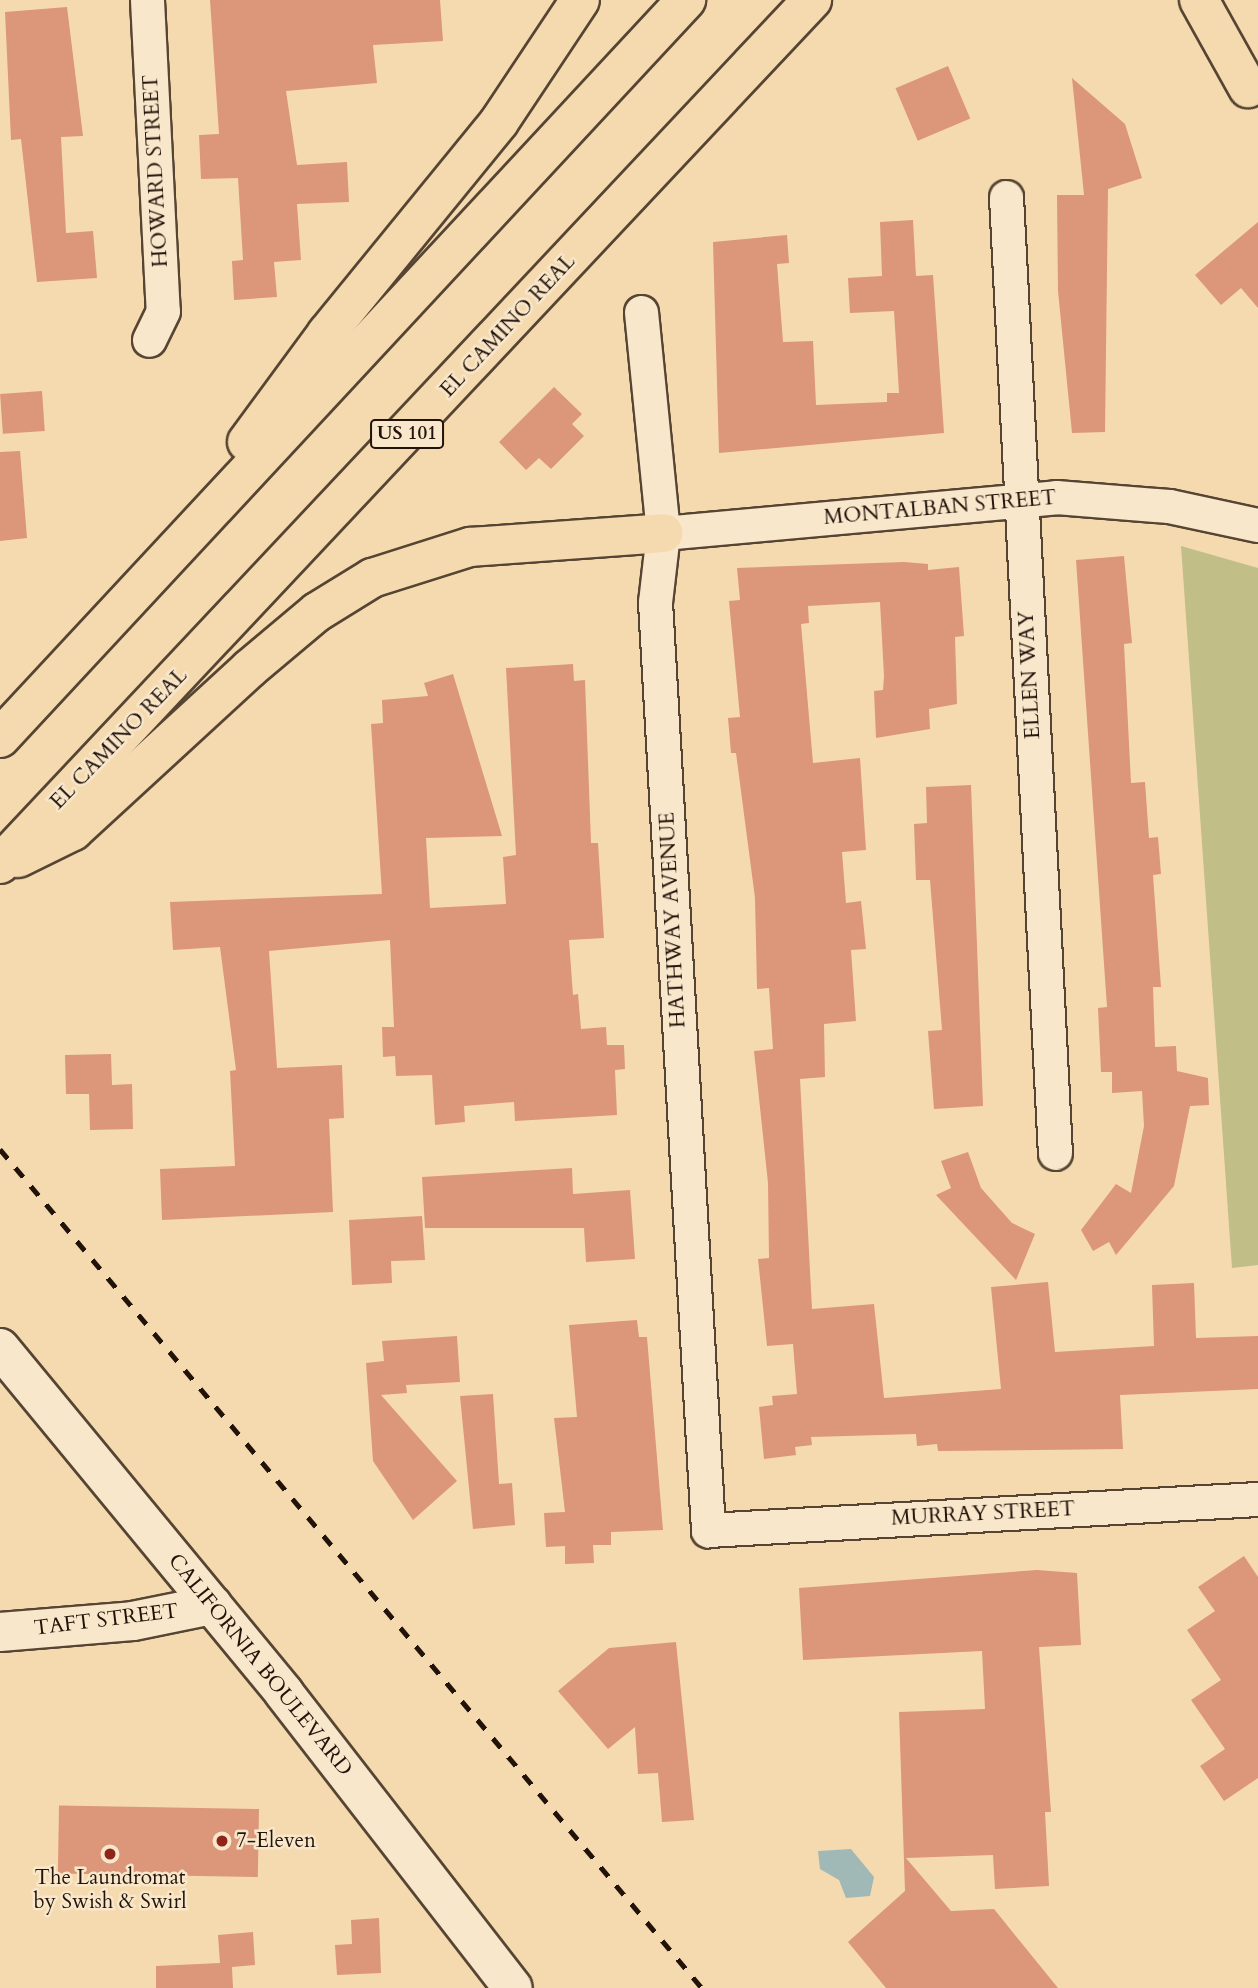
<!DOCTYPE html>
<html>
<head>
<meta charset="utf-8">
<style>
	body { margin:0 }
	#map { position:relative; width:1258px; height:1988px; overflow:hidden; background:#f5daaf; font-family:Cardo,serif }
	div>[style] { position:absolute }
	.green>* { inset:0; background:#c1be87 }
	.water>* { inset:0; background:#a0b8b6 }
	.building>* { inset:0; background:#dc967a; transform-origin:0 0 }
	.roads { filter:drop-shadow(2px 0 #564533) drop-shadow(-2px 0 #564533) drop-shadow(0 2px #564533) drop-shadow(0 -2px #564533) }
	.minor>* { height:33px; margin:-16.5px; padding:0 16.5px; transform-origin:16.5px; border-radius:16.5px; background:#f8e7cb }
	.tertiary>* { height:38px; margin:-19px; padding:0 19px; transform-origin:19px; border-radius:19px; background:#f8e7cb }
	.motorway>* { height:38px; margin:-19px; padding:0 19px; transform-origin:19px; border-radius:19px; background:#f5daaf }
	.rail>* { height:5px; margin-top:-2.5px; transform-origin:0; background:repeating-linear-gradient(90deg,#21130a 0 12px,transparent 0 24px) }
	.dots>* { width:19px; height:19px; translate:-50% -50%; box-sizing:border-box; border:4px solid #f8e7cb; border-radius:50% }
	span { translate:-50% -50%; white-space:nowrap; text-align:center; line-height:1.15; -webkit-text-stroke:5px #f8e7cb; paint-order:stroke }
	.shield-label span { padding:2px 5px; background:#f8e7cb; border:2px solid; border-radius:5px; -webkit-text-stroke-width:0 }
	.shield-label { font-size:19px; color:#21130a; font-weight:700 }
	.street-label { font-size:21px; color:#21130a }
	.poi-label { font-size:21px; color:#21130a }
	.left { translate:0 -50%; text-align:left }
</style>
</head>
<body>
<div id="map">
	<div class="green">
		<div style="clip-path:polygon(1181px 546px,1258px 568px,1258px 1265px,1232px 1268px)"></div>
	</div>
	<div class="water">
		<div style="clip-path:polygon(851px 1849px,874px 1877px,870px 1896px,846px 1898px,839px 1880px,820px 1869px,818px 1851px)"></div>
	</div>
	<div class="building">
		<div style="clip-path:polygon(210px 0,440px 0,443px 41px,373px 45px,377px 83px,286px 91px,297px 165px,347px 162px,349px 202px,297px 204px,301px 260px,274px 262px,277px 297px,234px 300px,232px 261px,243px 260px,238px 178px,201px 179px,199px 135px,219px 134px)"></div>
		<div style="clip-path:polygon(67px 7px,83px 136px,61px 137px,66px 233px,93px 231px,97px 278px,37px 282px,21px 139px,11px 140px,5px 12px)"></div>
		<div style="left:948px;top:66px;width:57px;height:57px;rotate:67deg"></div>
		<div style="clip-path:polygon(1072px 78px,1125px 124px,1142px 178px,1108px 189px,1105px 432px,1072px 433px,1058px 291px,1057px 195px,1084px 195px)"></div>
		<div style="clip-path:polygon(913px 220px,916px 276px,933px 275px,944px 433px,719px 453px,713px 242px,787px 235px,789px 263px,777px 264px,783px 342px,813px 341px,816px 405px,887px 402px,887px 393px,899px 393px,894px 311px,850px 313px,848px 278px,882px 276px,880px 222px)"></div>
		<div style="clip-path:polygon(1258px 222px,1258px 308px,1241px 288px,1221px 305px,1195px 275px)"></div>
		<div style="clip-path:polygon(554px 387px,582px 414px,572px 424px,584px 436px,551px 469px,539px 458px,526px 470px,499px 442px)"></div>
		<div style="left:42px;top:391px;width:40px;height:42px;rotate:86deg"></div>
		<div style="clip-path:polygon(20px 451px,27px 538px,0 541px,0 452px)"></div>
		<div style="clip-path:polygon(1124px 556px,1132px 643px,1124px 644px,1131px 783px,1145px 782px,1149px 838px,1158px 837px,1161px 874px,1153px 875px,1161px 987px,1153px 987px,1155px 1047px,1176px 1046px,1177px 1071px,1208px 1078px,1209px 1105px,1190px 1106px,1174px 1186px,1116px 1255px,1109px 1242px,1093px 1251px,1081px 1230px,1116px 1184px,1131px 1193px,1144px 1126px,1142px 1091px,1112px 1093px,1112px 1072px,1101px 1072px,1098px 1008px,1107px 1007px,1076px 560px)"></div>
		<div style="clip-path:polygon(904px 562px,928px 564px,928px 570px,959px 567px,964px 636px,955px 637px,957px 704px,929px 709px,930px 729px,876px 738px,874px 691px,883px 690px,884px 676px,880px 602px,808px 606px,809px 623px,801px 624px,813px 763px,860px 758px,866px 850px,842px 852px,846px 903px,861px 901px,866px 949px,851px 950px,856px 1021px,824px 1024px,825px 1077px,800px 1079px,812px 1309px,874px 1304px,884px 1398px,1001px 1389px,991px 1287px,1048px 1282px,1055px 1352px,1154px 1346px,1152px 1285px,1194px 1283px,1196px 1338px,1258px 1336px,1258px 1389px,1120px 1395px,1123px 1449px,938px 1451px,937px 1444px,917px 1446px,916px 1434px,811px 1437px,812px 1445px,795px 1447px,796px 1455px,764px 1459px,759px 1407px,773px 1405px,772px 1396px,797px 1394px,793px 1344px,767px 1346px,760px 1278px,758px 1259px,769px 1258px,768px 1183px,754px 1051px,773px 1049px,769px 988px,757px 989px,755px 898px,736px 753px,731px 753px,728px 718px,740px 717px,729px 601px,740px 600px,737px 568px)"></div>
		<div style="clip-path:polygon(573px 664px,574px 681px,585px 680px,591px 843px,598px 843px,604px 938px,569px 940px,573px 995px,578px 994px,581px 1029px,606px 1027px,607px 1045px,624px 1045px,625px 1069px,615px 1070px,617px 1115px,515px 1121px,514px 1102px,464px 1106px,465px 1122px,435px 1125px,432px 1075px,396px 1076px,395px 1056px,383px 1057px,382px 1027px,394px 1027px,390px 940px,269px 951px,277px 1068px,342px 1065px,344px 1118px,329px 1119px,333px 1212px,162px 1220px,160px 1169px,235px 1166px,230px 1071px,236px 1070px,220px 947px,173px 950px,170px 902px,382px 894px,371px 724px,383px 723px,382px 700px,428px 696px,424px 683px,453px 674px,502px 836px,426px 838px,430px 908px,506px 904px,503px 857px,516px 855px,506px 668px)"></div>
		<div style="clip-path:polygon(971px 785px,983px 1106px,934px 1109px,928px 1031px,942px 1030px,930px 880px,916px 880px,914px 824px,927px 823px,926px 787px)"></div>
		<div style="clip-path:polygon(111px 1054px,112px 1085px,132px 1084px,133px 1129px,90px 1130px,89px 1094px,66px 1094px,65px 1055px)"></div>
		<div style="clip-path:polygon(968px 1152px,981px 1188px,1012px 1223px,1035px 1234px,1016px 1280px,936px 1195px,951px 1188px,941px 1161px)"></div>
		<div style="clip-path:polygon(572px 1168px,573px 1194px,630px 1190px,635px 1259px,586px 1262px,584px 1228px,425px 1228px,422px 1177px)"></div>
		<div style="clip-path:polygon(422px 1216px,425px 1260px,391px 1261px,392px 1283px,352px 1285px,349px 1220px)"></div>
		<div style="clip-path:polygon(637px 1320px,639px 1337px,647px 1337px,663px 1530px,611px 1532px,611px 1545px,593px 1545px,594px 1563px,565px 1564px,565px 1546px,546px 1547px,544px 1513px,565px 1512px,554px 1418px,577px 1417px,569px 1325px)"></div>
		<div style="clip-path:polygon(457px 1336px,460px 1382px,406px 1385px,407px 1393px,381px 1395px,457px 1481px,413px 1520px,373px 1461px,366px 1363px,384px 1361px,382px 1341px)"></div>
		<div style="clip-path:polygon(493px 1394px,499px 1484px,512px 1483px,515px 1525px,473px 1529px,460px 1396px)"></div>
		<div style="clip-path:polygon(1244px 1556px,1258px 1577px,1258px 1778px,1224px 1801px,1200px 1766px,1225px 1749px,1191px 1700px,1221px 1680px,1187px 1630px,1215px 1611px,1198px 1587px)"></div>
		<div style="clip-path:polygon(1037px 1570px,1077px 1573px,1081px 1645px,1039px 1647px,1051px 1812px,1045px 1812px,1049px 1886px,995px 1889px,993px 1855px,906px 1858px,951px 1911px,994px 1909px,1058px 1988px,886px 1988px,848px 1942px,905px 1891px,899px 1712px,985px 1709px,982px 1651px,803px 1660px,799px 1588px)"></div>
		<div style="clip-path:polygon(676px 1642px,694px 1820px,662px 1822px,658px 1773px,638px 1774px,635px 1727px,608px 1749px,558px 1691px,609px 1648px)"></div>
		<div style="left:259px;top:1809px;width:68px;height:200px;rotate:91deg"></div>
		<div style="clip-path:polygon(379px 1918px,381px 1973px,337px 1975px,335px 1945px,352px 1944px,351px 1920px)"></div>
		<div style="clip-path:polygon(253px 1932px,255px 1965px,232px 1967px,233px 1988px,156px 1988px,156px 1966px,220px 1963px,218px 1935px)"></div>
	</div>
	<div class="roads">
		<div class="minor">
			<div style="left:147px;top:0;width:311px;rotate:87.1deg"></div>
			<div style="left:163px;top:311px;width:32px;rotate:116deg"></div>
			<div style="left:1006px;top:197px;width:957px;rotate:87.07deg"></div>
			<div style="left:641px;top:312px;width:222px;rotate:84.3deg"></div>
			<div style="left:663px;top:533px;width:69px;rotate:96.6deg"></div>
			<div style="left:655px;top:602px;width:930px;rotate:86.73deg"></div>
			<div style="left:708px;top:1530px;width:551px;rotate:-3.23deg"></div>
			<div style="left:663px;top:533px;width:395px;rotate:-5.2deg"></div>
			<div style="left:1056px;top:497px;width:113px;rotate:4.6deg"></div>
			<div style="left:1169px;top:506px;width:91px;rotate:12.1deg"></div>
		</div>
		<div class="tertiary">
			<div style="left:0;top:1348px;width:447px;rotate:50.5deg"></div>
			<div style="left:284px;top:1693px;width:373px;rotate:52.2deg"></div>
			<div style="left:0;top:1632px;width:133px;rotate:-4.7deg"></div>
			<div style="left:133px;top:1621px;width:81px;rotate:-11.4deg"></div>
		</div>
		<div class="motorway">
			<div style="left:1199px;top:0;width:101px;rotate:60.9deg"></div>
			<div style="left:247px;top:442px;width:135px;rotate:-53.7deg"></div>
			<div style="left:327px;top:333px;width:272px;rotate:-50.8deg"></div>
			<div style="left:499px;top:122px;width:146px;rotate:-56.4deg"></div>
			<div style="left:0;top:738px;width:1008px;rotate:-47.09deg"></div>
			<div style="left:18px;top:858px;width:61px;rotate:-26.1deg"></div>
			<div style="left:73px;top:831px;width:239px;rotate:-42.6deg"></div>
			<div style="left:249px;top:669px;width:89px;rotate:-40deg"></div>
			<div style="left:317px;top:612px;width:65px;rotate:-31.7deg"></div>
			<div style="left:372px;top:578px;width:103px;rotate:-17.6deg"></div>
			<div style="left:470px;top:547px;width:194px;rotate:-4.1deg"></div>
			<div style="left:0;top:864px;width:1186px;rotate:-46.78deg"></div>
		</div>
	</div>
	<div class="rail">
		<div style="left:0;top:1149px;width:1094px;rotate:50.08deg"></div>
	</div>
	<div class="dots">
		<div style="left:222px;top:1841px;background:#8f2418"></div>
		<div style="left:110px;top:1854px;background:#8f2418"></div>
	</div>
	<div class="shield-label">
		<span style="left:407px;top:434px">US 101</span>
	</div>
	<div class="street-label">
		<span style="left:156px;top:171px;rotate:-93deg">HOWARD STREET</span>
		<span style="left:508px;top:326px;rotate:-47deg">EL CAMINO REAL</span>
		<span style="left:940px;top:508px;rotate:-5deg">MONTALBAN STREET</span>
		<span style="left:1030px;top:675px;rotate:-93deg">ELLEN WAY</span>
		<span style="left:119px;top:739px;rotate:-46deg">EL CAMINO REAL</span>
		<span style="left:673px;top:920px;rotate:-93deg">HATHWAY AVENUE</span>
		<span style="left:983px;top:1514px;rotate:-3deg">MURRAY STREET</span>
		<span style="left:106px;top:1620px;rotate:-7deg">TAFT STREET</span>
		<span style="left:260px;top:1665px;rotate:51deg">CALIFORNIA BOULEVARD</span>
	</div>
	<div class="poi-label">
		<span class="left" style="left:236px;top:1841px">7-Eleven</span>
		<span style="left:110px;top:1890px">The Laundromat<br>by Swish &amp; Swirl</span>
	</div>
</div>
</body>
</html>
